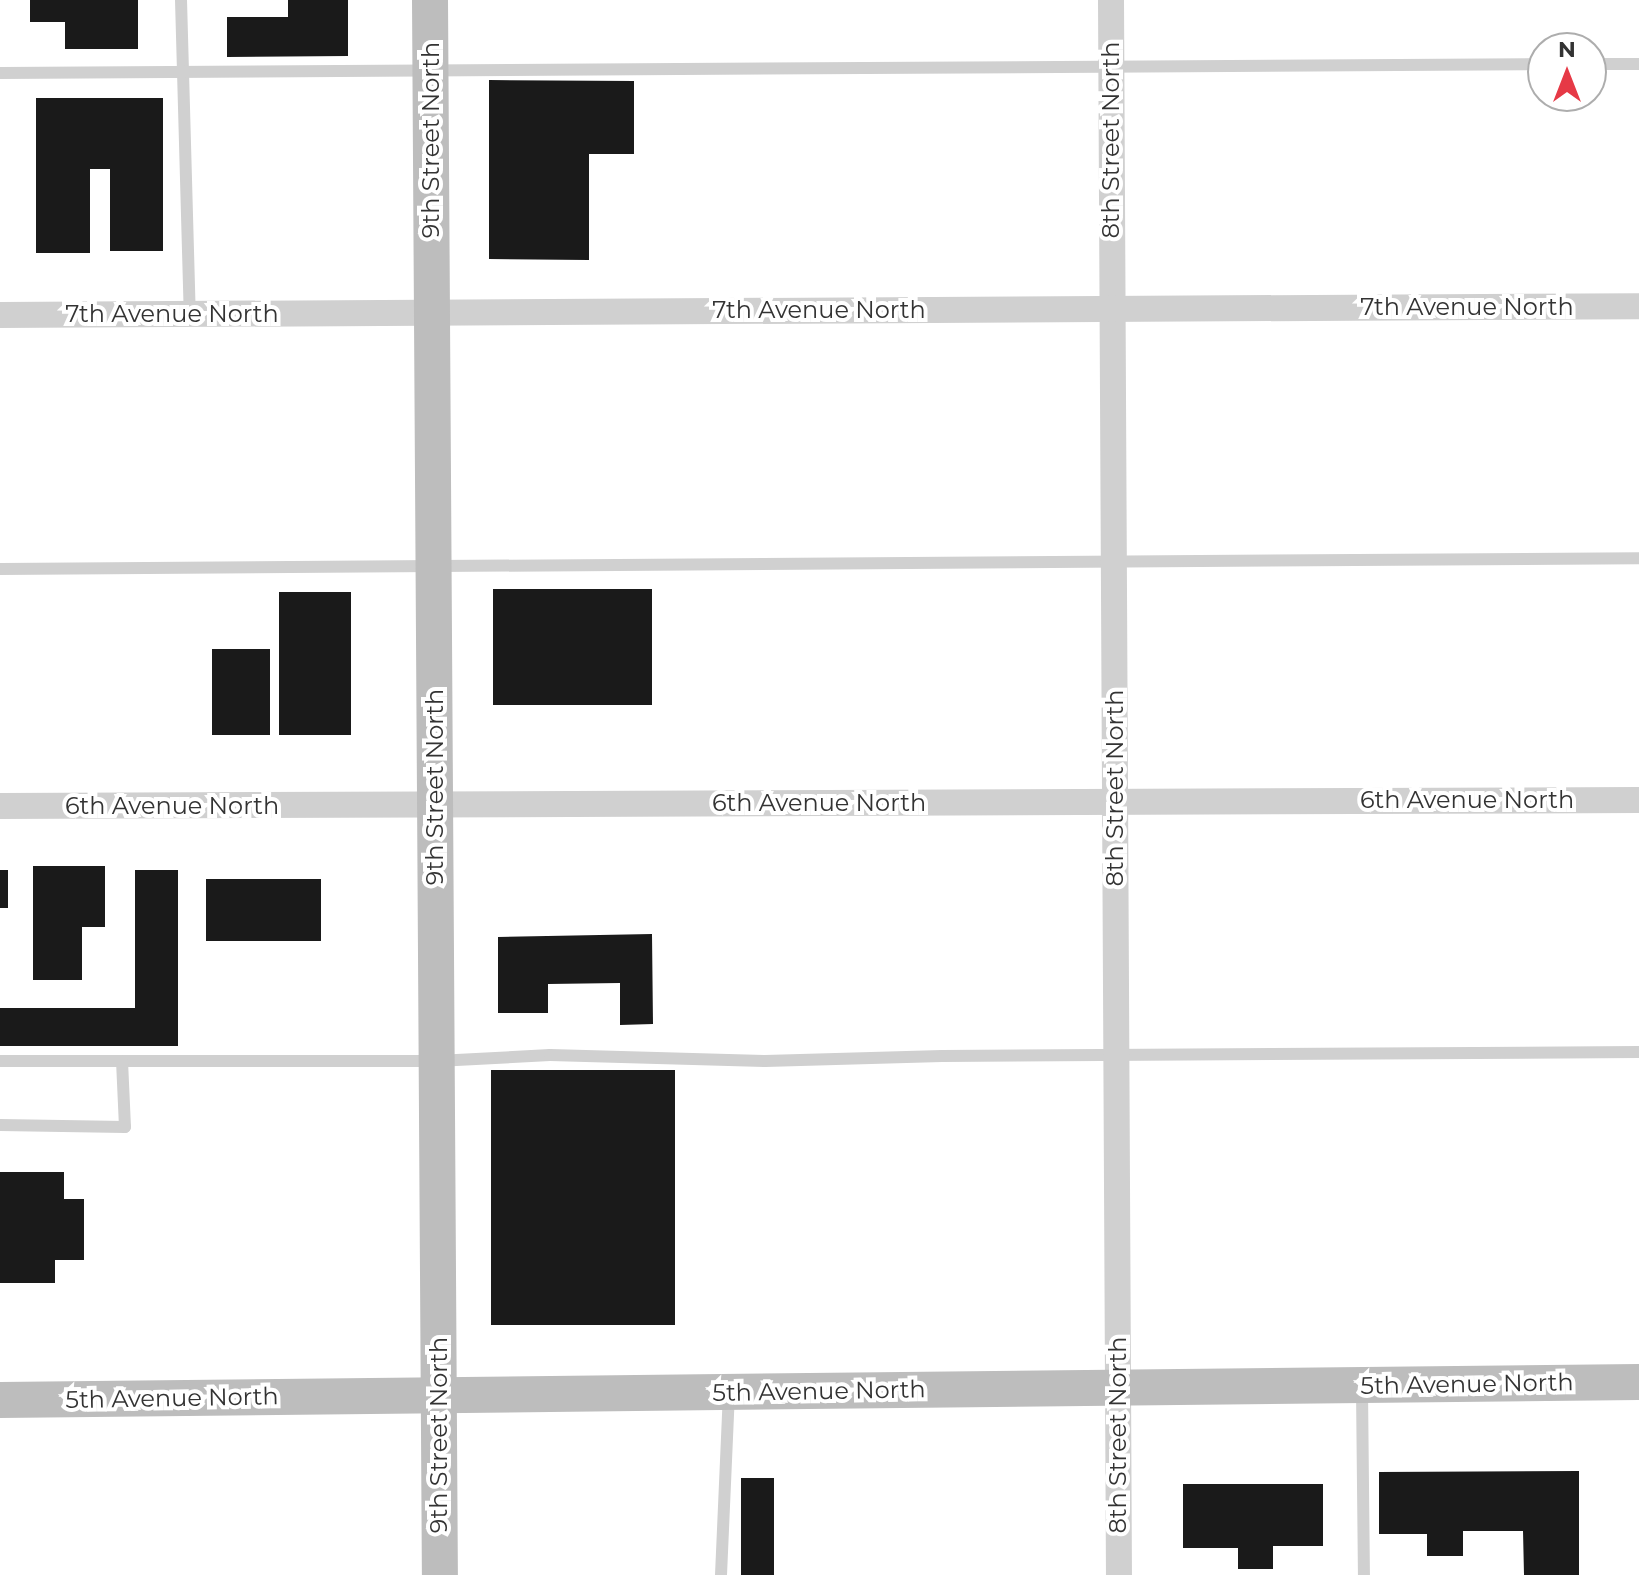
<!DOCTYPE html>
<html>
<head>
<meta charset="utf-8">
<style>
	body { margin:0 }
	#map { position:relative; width:1639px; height:1575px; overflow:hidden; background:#fff; font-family:Montserrat,sans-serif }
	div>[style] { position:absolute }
	.building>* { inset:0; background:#1a1a1a; transform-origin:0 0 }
	.lane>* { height:12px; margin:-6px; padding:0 6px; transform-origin:6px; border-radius:6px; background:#d0d0d0 }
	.street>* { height:26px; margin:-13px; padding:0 13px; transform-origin:13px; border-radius:13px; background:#d0d0d0 }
	.secondary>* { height:36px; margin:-18px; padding:0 18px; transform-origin:18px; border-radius:18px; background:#bdbdbd }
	span { translate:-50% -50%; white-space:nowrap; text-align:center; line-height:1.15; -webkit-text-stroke:8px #fff; paint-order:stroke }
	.street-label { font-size:24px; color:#333 }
	.north { position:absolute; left:1527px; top:32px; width:80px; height:80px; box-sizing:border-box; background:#fff; border:2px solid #adadad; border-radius:50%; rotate:0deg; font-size:22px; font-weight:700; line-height:32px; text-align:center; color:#333 }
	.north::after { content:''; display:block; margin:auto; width:28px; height:36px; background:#e63946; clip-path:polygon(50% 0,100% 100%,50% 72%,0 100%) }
</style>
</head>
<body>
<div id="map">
	<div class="building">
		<div style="clip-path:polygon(30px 0,138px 0,138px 49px,65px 49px,65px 22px,30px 22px)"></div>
		<div style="clip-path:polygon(288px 0,348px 0,348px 56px,227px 57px,227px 17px,288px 17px)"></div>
		<div style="clip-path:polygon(489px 80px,634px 81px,634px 154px,589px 154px,589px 260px,489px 259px)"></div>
		<div style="clip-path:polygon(36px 98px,163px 98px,163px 251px,110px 251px,110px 169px,90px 169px,90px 253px,36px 253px)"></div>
		<div style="left:493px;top:589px;width:159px;height:116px"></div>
		<div style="left:279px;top:592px;width:72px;height:143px"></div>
		<div style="left:212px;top:649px;width:58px;height:86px"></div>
		<div style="clip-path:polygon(33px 866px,105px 866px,105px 927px,82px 927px,82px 980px,33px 980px)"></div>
		<div style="left:0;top:870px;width:8px;height:38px"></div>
		<div style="clip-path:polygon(135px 870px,178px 870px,178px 1046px,0 1046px,0 1008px,135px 1008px)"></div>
		<div style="left:206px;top:879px;width:115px;height:62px"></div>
		<div style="clip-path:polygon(652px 934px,653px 1024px,620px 1025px,620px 983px,548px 984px,548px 1013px,498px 1013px,498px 937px)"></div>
		<div style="left:675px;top:1070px;width:255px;height:184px;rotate:90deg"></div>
		<div style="clip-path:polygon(0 1172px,64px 1172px,64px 1199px,84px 1199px,84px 1260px,55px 1260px,55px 1283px,0 1283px)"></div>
		<div style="clip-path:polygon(1579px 1471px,1579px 1575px,1524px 1575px,1523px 1531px,1463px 1531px,1463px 1556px,1427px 1556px,1427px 1534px,1379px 1534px,1379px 1472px)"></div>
		<div style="left:741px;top:1478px;width:33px;height:97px"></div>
		<div style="clip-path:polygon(1183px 1484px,1323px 1484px,1323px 1546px,1273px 1546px,1273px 1569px,1238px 1569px,1238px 1548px,1183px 1548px)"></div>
	</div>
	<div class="lane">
		<div style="left:181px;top:0;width:314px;rotate:88.4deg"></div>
		<div style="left:1591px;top:64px;width:48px"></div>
		<div style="left:0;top:73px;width:1543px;rotate:-0.33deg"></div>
		<div style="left:0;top:569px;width:1639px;rotate:-0.38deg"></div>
		<div style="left:0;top:1061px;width:437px"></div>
		<div style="left:437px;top:1061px;width:113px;rotate:-3deg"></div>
		<div style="left:550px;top:1055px;width:215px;rotate:1.6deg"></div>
		<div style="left:765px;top:1061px;width:177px;rotate:-1.6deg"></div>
		<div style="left:942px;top:1056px;width:697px;rotate:-0.33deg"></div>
		<div style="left:0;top:1125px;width:125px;rotate:0.9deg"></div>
		<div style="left:125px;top:1127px;width:66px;rotate:-92.6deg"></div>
		<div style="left:1362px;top:1390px;width:185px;rotate:89.4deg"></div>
		<div style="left:721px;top:1575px;width:180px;rotate:-87.5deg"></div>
	</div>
	<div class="street">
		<div style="left:1111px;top:0;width:1575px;rotate:89.71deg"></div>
		<div style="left:0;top:315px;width:1639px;rotate:-0.31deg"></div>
		<div style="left:0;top:806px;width:1639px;rotate:-0.21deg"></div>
	</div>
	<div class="secondary">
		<div style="left:430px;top:0;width:1575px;rotate:89.64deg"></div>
		<div style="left:0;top:1400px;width:1639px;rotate:-0.63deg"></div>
	</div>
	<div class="street-label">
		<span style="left:431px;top:140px;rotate:-90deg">9th Street North</span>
		<span style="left:1111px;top:140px;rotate:-90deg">8th Street North</span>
		<span style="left:1467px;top:307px">7th Avenue North</span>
		<span style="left:819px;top:310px">7th Avenue North</span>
		<span style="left:172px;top:314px">7th Avenue North</span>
		<span style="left:435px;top:787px;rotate:-90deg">9th Street North</span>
		<span style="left:1115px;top:788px;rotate:-90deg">8th Street North</span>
		<span style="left:1467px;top:800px">6th Avenue North</span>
		<span style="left:819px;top:803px">6th Avenue North</span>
		<span style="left:172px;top:806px">6th Avenue North</span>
		<span style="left:1467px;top:1384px;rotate:-1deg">5th Avenue North</span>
		<span style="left:819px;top:1391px;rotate:-1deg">5th Avenue North</span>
		<span style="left:172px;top:1398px;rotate:-1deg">5th Avenue North</span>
		<span style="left:439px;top:1435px;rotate:-90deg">9th Street North</span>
		<span style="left:1118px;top:1435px;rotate:-90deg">8th Street North</span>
	</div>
	<div class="north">N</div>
</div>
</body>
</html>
